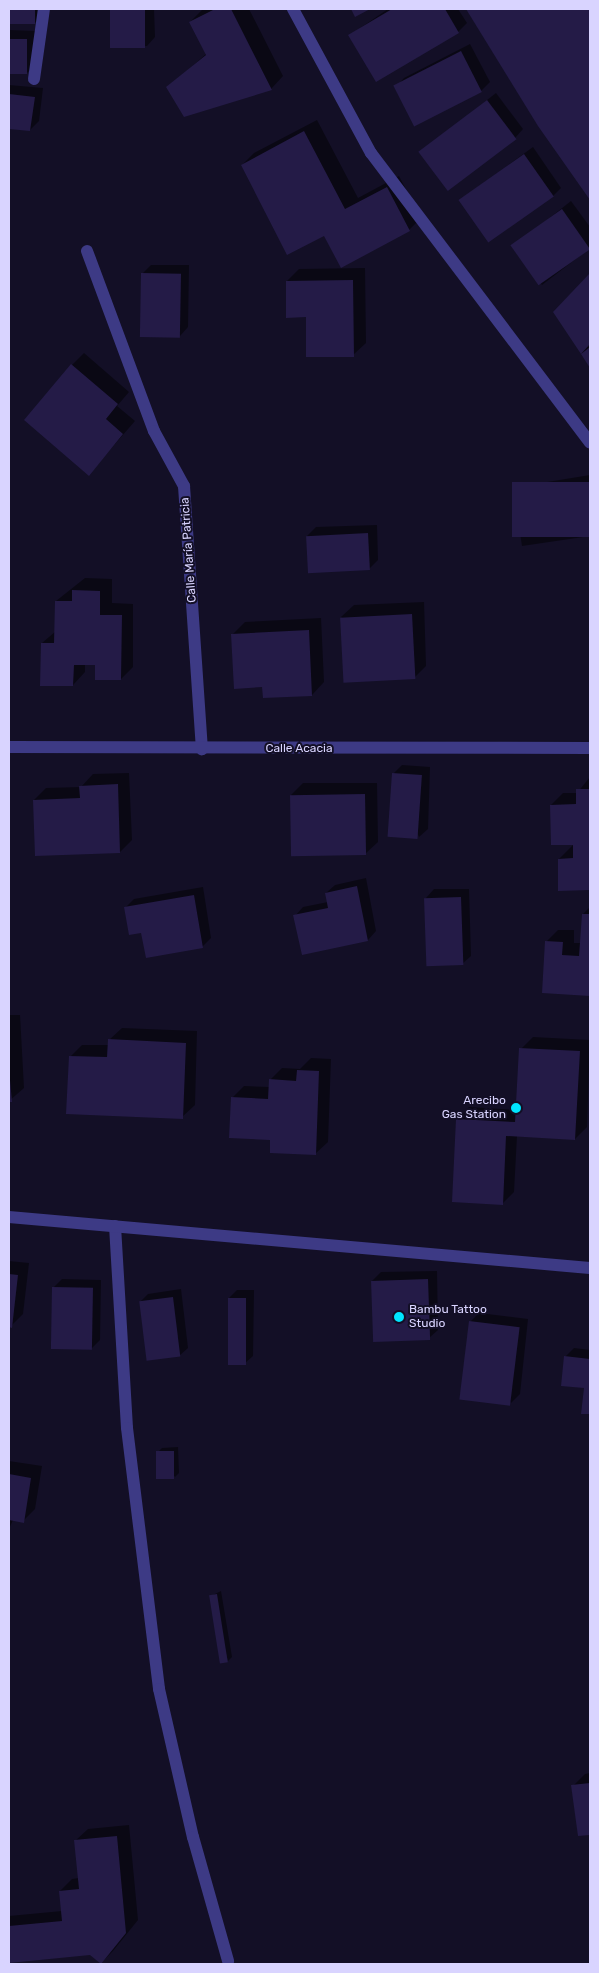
<!DOCTYPE html>
<html>
<head>
<meta charset="utf-8">
<style>
	body { margin:0 }
	#map { position:relative; width:599px; height:1973px; overflow:hidden; background:#130f26; font-family:Rubik,sans-serif }
	div>[style] { position:absolute }
	.shadow>* { inset:0; background:#0007 }
	.building>* { inset:0; background:#241b47; transform-origin:0 0 }
	.service>* { height:12px; margin:-6px; padding:0 6px; transform-origin:6px; border-radius:6px; background:#3d3a85 }
	.minor>* { height:12px; margin:-6px; padding:0 6px; transform-origin:6px; border-radius:6px; background:#3d3a85 }
	.tertiary>* { height:12px; margin:-6px; padding:0 6px; transform-origin:6px; border-radius:6px; background:#3d3a85 }
	.dots>* { width:14px; height:14px; translate:-50% -50%; box-sizing:border-box; border:2px solid #130f26; border-radius:50% }
	span { translate:-50% -50%; white-space:nowrap; text-align:center; line-height:1.15; -webkit-text-stroke:4px #130f26; paint-order:stroke }
	.street-label { font-size:12px; color:#d9d4ff }
	.poi-label { font-size:12px; color:#d9d4ff }
	.right { translate:-100% -50%; text-align:right }
	.left { translate:0 -50%; text-align:left }
	.frame { position:absolute; inset:0; border:10px solid #d9d4ff; pointer-events:none }
</style>
</head>
<body>
<div id="map">
	<div class="shadow">
		<div style="clip-path:polygon(9px 9px,43px 9px,42px 15px,34px 24px,9px 23px)"></div>
		<div style="clip-path:polygon(111px 9px,154px 9px,155px 37px,147px 46px,113px 47px)"></div>
		<div style="clip-path:polygon(249px 9px,283px 76px,271px 89px,168px 88px,206px 54px,190px 22px,202px 10px)"></div>
		<div style="clip-path:polygon(388px 9px,458px 9px,467px 23px,458px 32px,350px 35px)"></div>
		<div style="clip-path:polygon(467px 9px,590px 9px,590px 198px,539px 125px)"></div>
		<div style="clip-path:polygon(9px 30px,36px 31px,35px 65px,26px 74px,9px 73px)"></div>
		<div style="clip-path:polygon(470px 44px,490px 82px,481px 91px,396px 87px,404px 78px)"></div>
		<div style="clip-path:polygon(9px 85px,43px 88px,39px 121px,30px 130px,9px 127px)"></div>
		<div style="clip-path:polygon(496px 93px,523px 129px,515px 138px,420px 153px)"></div>
		<div style="clip-path:polygon(317px 120px,358px 198px,399px 176px,421px 218px,409px 230px,324px 234px,242px 165px,254px 153px)"></div>
		<div style="clip-path:polygon(533px 147px,561px 188px,553px 196px,460px 200px)"></div>
		<div style="clip-path:polygon(571px 201px,590px 227px,590px 248px,542px 285px,513px 247px)"></div>
		<div style="clip-path:polygon(151px 265px,189px 265px,188px 327px,180px 336px,142px 274px)"></div>
		<div style="clip-path:polygon(365px 268px,366px 343px,353px 355px,287px 281px,299px 269px)"></div>
		<div style="clip-path:polygon(590px 274px,590px 344px,587px 347px,590px 346px,590px 365px,554px 312px)"></div>
		<div style="clip-path:polygon(84px 353px,129px 392px,117px 406px,135px 421px,89px 474px,72px 365px)"></div>
		<div style="clip-path:polygon(590px 475px,590px 536px,522px 546px,514px 494px,523px 486px)"></div>
		<div style="clip-path:polygon(377px 525px,378px 560px,369px 569px,307px 536px,316px 527px)"></div>
		<div style="clip-path:polygon(85px 578px,112px 579px,112px 603px,133px 604px,133px 667px,121px 679px,96px 664px,85px 664px,85px 672px,73px 685px,42px 643px,56px 631px,56px 601px)"></div>
		<div style="clip-path:polygon(424px 602px,426px 666px,414px 678px,341px 617px,354px 605px)"></div>
		<div style="clip-path:polygon(321px 618px,324px 682px,312px 695px,263px 686px,233px 634px,245px 622px)"></div>
		<div style="clip-path:polygon(402px 765px,430px 767px,428px 829px,419px 837px,393px 774px)"></div>
		<div style="clip-path:polygon(129px 773px,132px 840px,120px 852px,34px 800px,46px 788px,81px 787px,93px 774px)"></div>
		<div style="clip-path:polygon(590px 777px,590px 889px,559px 889px,559px 859px,574px 844px,551px 805px,563px 793px,577px 793px)"></div>
		<div style="clip-path:polygon(303px 783px,377px 783px,378px 842px,365px 854px,291px 795px)"></div>
		<div style="clip-path:polygon(366px 878px,376px 931px,368px 940px,303px 954px,295px 916px,303px 907px,328px 902px,326px 893px,335px 885px)"></div>
		<div style="clip-path:polygon(203px 887px,211px 938px,203px 946px,142px 931px,126px 907px,134px 899px)"></div>
		<div style="clip-path:polygon(434px 889px,469px 889px,471px 956px,462px 964px,426px 898px)"></div>
		<div style="clip-path:polygon(590px 907px,590px 995px,543px 992px,546px 942px,558px 930px,574px 930px,574px 943px,581px 943px,583px 914px)"></div>
		<div style="clip-path:polygon(9px 1015px,20px 1015px,24px 1088px,9px 1101px)"></div>
		<div style="clip-path:polygon(122px 1028px,197px 1031px,195px 1105px,182px 1117px,70px 1057px,82px 1045px,109px 1045px,109px 1040px)"></div>
		<div style="clip-path:polygon(533px 1037px,590px 1040px,587px 1127px,575px 1139px,517px 1136px,514px 1192px,502px 1204px,457px 1119px,469px 1107px,517px 1110px,521px 1049px)"></div>
		<div style="clip-path:polygon(311px 1058px,331px 1059px,328px 1142px,315px 1154px,272px 1139px,232px 1098px,244px 1086px,270px 1087px,270px 1080px,282px 1068px,300px 1069px)"></div>
		<div style="clip-path:polygon(9px 1261px,29px 1263px,23px 1314px,11px 1326px)"></div>
		<div style="clip-path:polygon(437px 1271px,438px 1330px,429px 1338px,372px 1281px,381px 1272px)"></div>
		<div style="clip-path:polygon(62px 1279px,101px 1280px,100px 1340px,91px 1349px,53px 1288px)"></div>
		<div style="clip-path:polygon(181px 1289px,188px 1348px,179px 1356px,140px 1302px,148px 1294px)"></div>
		<div style="clip-path:polygon(237px 1290px,254px 1290px,253px 1356px,244px 1364px,229px 1298px)"></div>
		<div style="clip-path:polygon(479px 1313px,528px 1319px,520px 1394px,511px 1403px,470px 1322px)"></div>
		<div style="clip-path:polygon(574px 1348px,590px 1350px,590px 1413px,583px 1412px,585px 1387px,565px 1357px)"></div>
		<div style="clip-path:polygon(178px 1447px,179px 1473px,175px 1477px,158px 1452px,162px 1448px)"></div>
		<div style="clip-path:polygon(9px 1461px,42px 1466px,35px 1509px,23px 1521px,13px 1520px,9px 1529px)"></div>
		<div style="clip-path:polygon(221px 1591px,232px 1657px,228px 1661px,211px 1596px)"></div>
		<div style="clip-path:polygon(590px 1773px,590px 1833px,579px 1835px,573px 1786px,585px 1774px)"></div>
		<div style="clip-path:polygon(129px 1825px,138px 1920px,113px 1951px,101px 1963px,90px 1954px,9px 1961px,9px 1916px,62px 1911px,60px 1891px,72px 1879px,79px 1878px,75px 1841px,88px 1829px)"></div>
	</div>
	<div class="building">
		<div style="left:9px;top:9px;width:26px;height:15px"></div>
		<div style="left:110px;top:9px;width:35px;height:39px"></div>
		<div style="clip-path:polygon(215px 9px,231px 9px,272px 90px,184px 117px,166px 87px,206px 55px,189px 22px)"></div>
		<div style="clip-path:polygon(351px 9px,370px 9px,355px 17px)"></div>
		<div style="clip-path:polygon(392px 9px,445px 9px,459px 33px,376px 82px,348px 35px)"></div>
		<div style="clip-path:polygon(466px 9px,590px 9px,590px 200px,538px 126px)"></div>
		<div style="left:9px;top:39px;width:18px;height:35px"></div>
		<div style="left:461px;top:51px;width:46px;height:76px;rotate:63deg"></div>
		<div style="clip-path:polygon(9px 94px,35px 97px,30px 131px,9px 129px)"></div>
		<div style="left:487px;top:100px;width:49px;height:86px;rotate:53deg"></div>
		<div style="clip-path:polygon(304px 131px,345px 209px,387px 187px,410px 231px,341px 268px,324px 236px,287px 255px,241px 165px)"></div>
		<div style="left:524px;top:154px;width:52px;height:80px;rotate:55deg"></div>
		<div style="left:562px;top:209px;width:49px;height:63px;rotate:55deg"></div>
		<div style="left:141px;top:273px;width:40px;height:64px;rotate:1deg"></div>
		<div style="clip-path:polygon(590px 273px,590px 344px,581px 354px,553px 312px)"></div>
		<div style="clip-path:polygon(353px 280px,354px 357px,306px 357px,306px 317px,286px 318px,286px 281px)"></div>
		<div style="clip-path:polygon(590px 347px,590px 368px,581px 354px)"></div>
		<div style="clip-path:polygon(71px 364px,118px 404px,106px 419px,123px 434px,89px 476px,24px 420px)"></div>
		<div style="left:590px;top:482px;width:55px;height:78px;rotate:90deg"></div>
		<div style="left:368px;top:533px;width:37px;height:62px;rotate:87deg"></div>
		<div style="clip-path:polygon(72px 590px,100px 591px,100px 615px,122px 615px,121px 680px,95px 680px,95px 665px,74px 665px,73px 686px,40px 686px,41px 643px,54px 643px,55px 601px,72px 601px)"></div>
		<div style="left:412px;top:614px;width:65px;height:72px;rotate:87deg"></div>
		<div style="clip-path:polygon(309px 630px,312px 696px,263px 698px,262px 687px,234px 689px,231px 634px)"></div>
		<div style="left:392px;top:773px;width:30px;height:64px;rotate:4deg"></div>
		<div style="clip-path:polygon(118px 784px,120px 853px,35px 856px,33px 800px,80px 798px,79px 786px)"></div>
		<div style="clip-path:polygon(576px 789px,590px 789px,590px 890px,558px 891px,558px 859px,573px 858px,573px 845px,551px 845px,550px 805px,576px 804px)"></div>
		<div style="left:365px;top:794px;width:61px;height:75px;rotate:89deg"></div>
		<div style="clip-path:polygon(357px 886px,368px 941px,302px 955px,293px 915px,328px 908px,325px 893px)"></div>
		<div style="clip-path:polygon(194px 895px,203px 948px,146px 958px,141px 933px,129px 935px,124px 907px)"></div>
		<div style="left:461px;top:897px;width:68px;height:37px;rotate:88deg"></div>
		<div style="clip-path:polygon(582px 914px,590px 914px,590px 996px,542px 993px,545px 941px,563px 942px,562px 955px,579px 956px)"></div>
		<div style="clip-path:polygon(108px 1039px,186px 1043px,183px 1119px,66px 1114px,69px 1056px,107px 1057px)"></div>
		<div style="clip-path:polygon(519px 1048px,580px 1051px,575px 1140px,506px 1136px,503px 1205px,452px 1202px,456px 1119px,515px 1122px)"></div>
		<div style="clip-path:polygon(9px 1069px,12px 1102px,9px 1102px)"></div>
		<div style="clip-path:polygon(297px 1070px,319px 1071px,316px 1155px,270px 1153px,270px 1140px,229px 1138px,231px 1097px,268px 1099px,269px 1079px,296px 1081px)"></div>
		<div style="clip-path:polygon(9px 1274px,18px 1275px,12px 1328px,9px 1327px)"></div>
		<div style="left:428px;top:1279px;width:61px;height:57px;rotate:88deg"></div>
		<div style="left:52px;top:1287px;width:41px;height:62px;rotate:1deg"></div>
		<div style="left:173px;top:1297px;width:60px;height:34px;rotate:83deg"></div>
		<div style="left:228px;top:1298px;width:18px;height:67px"></div>
		<div style="left:469px;top:1321px;width:51px;height:79px;rotate:7deg"></div>
		<div style="clip-path:polygon(564px 1356px,590px 1359px,590px 1414px,581px 1414px,584px 1388px,561px 1386px)"></div>
		<div style="left:156px;top:1451px;width:18px;height:28px"></div>
		<div style="clip-path:polygon(9px 1474px,31px 1478px,24px 1523px,9px 1520px)"></div>
		<div style="left:217px;top:1594px;width:69px;height:8px;rotate:81deg"></div>
		<div style="clip-path:polygon(590px 1783px,590px 1835px,578px 1836px,571px 1785px)"></div>
		<div style="clip-path:polygon(117px 1836px,126px 1933px,101px 1964px,90px 1955px,9px 1963px,9px 1926px,62px 1921px,59px 1891px,79px 1889px,74px 1840px)"></div>
	</div>
	<div class="service">
		<div style="left:115px;top:1226px;width:202px;rotate:86.6deg"></div>
		<div style="left:127px;top:1428px;width:263px;rotate:83deg"></div>
		<div style="left:159px;top:1689px;width:152px;rotate:77.1deg"></div>
		<div style="left:193px;top:1837px;width:129px;rotate:74.2deg"></div>
	</div>
	<div class="minor">
		<div style="left:293px;top:9px;width:164px;rotate:61.6deg"></div>
		<div style="left:371px;top:153px;width:363px;rotate:52.9deg"></div>
		<div style="left:34px;top:79px;width:71px;rotate:-81.9deg"></div>
		<div style="left:87px;top:251px;width:192px;rotate:69.6deg"></div>
		<div style="left:154px;top:431px;width:63px;rotate:61.4deg"></div>
		<div style="left:184px;top:486px;width:264px;rotate:86.1deg"></div>
		<div style="left:9px;top:747px;width:581px;rotate:0.1deg"></div>
	</div>
	<div class="tertiary">
		<div style="left:9px;top:1217px;width:583px;rotate:5.02deg"></div>
	</div>
	<div class="dots">
		<div style="left:516px;top:1108px;background:#00e5ff"></div>
		<div style="left:399px;top:1317px;background:#00e5ff"></div>
	</div>
	<div class="street-label">
		<span style="left:189px;top:550px;rotate:-94deg">Calle María Patricia</span>
		<span style="left:299px;top:749px">Calle Acacia</span>
	</div>
	<div class="poi-label">
		<span class="right" style="left:506px;top:1108px">Arecibo<br>Gas Station</span>
		<span class="left" style="left:409px;top:1317px">Bambu Tattoo<br>Studio</span>
	</div>
	<div class="frame"></div>
</div>
</body>
</html>
